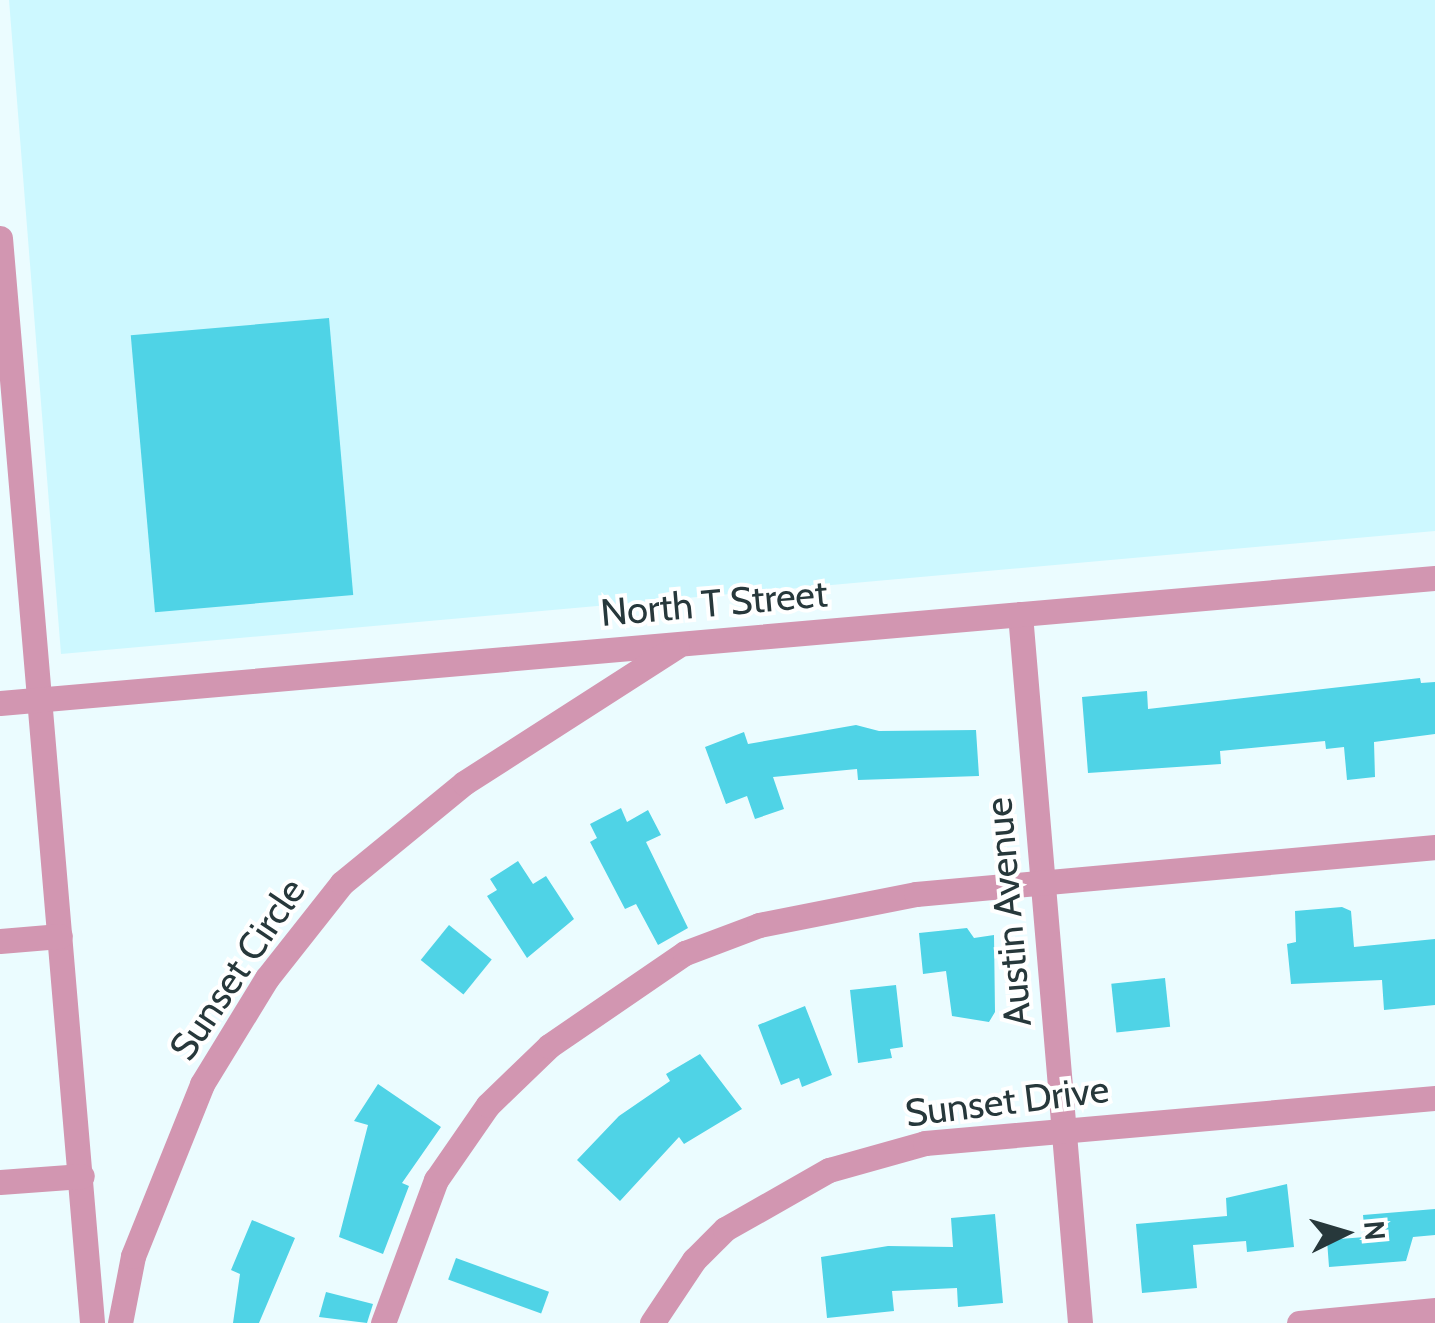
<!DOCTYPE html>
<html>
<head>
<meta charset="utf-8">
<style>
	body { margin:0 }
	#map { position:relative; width:1435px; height:1323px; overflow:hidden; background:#ebfcff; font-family:Cabin,sans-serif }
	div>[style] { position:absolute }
	.built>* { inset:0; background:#cdf8ff }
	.building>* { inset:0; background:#4fd3e6; transform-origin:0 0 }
	.minor>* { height:25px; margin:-12.5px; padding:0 12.5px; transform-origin:12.5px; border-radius:12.5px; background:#d296b1 }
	span { translate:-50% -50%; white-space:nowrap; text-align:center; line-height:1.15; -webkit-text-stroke:8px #fff; paint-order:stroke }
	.street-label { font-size:38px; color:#27383b }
	.north { position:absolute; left:1295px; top:1183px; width:100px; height:100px; -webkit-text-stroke:8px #fff; paint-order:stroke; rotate:85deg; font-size:28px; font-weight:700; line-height:40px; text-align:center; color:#27383b }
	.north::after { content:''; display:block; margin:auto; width:35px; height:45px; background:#27383b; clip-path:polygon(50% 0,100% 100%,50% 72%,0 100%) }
</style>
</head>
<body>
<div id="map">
	<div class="built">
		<div style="clip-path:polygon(9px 0,1435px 0,1435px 531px,61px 654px)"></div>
	</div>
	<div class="building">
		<div style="left:329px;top:318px;width:278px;height:199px;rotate:85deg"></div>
		<div style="clip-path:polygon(1420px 678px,1421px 683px,1435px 682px,1435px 734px,1374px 742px,1375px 777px,1347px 780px,1344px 747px,1326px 749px,1325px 741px,1220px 751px,1221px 764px,1088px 773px,1082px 697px,1147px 691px,1148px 709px)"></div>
		<div style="clip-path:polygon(856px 725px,879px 731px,976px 730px,979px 776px,858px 780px,857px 769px,773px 777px,784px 809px,755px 819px,747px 796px,726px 804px,705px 747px,744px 732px,748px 744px)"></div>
		<div style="clip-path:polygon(621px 808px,627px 822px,648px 810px,661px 835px,646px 842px,688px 928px,658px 945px,636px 904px,625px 909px,590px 842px,597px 838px,590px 824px)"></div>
		<div style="clip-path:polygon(518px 861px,533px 884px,546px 876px,574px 919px,527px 958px,487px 896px,497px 890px,490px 879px)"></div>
		<div style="clip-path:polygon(1342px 907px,1351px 911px,1354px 947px,1435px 939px,1435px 1005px,1384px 1010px,1382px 980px,1291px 984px,1287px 944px,1296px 942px,1295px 911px)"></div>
		<div style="left:449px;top:925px;width:55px;height:45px;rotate:39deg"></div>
		<div style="clip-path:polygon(967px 928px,974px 938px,994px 935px,995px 1012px,989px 1022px,952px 1016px,946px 971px,923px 974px,919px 933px)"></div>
		<div style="left:1165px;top:978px;width:49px;height:54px;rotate:84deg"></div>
		<div style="clip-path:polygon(896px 985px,903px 1047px,890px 1049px,892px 1058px,858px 1063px,850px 990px)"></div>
		<div style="clip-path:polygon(805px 1006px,832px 1075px,802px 1087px,799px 1078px,781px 1085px,758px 1025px)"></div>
		<div style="clip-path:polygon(700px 1054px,742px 1109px,684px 1144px,679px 1137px,620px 1201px,577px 1160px,619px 1116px,670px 1081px,666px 1074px)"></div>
		<div style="clip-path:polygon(378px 1084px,441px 1127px,402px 1183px,409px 1186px,383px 1254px,339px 1237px,368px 1125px,354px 1121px)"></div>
		<div style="clip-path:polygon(1287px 1184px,1294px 1247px,1247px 1252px,1246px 1241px,1193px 1245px,1197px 1288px,1142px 1293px,1136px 1224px,1227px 1216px,1226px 1198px)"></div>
		<div style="clip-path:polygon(1435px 1209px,1435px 1235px,1413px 1237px,1406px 1261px,1329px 1267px,1327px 1240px,1365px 1237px,1363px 1215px)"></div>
		<div style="clip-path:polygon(995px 1214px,1003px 1303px,958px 1307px,957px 1288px,892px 1291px,894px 1311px,827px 1318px,821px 1257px,888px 1246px,953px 1247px,951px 1218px)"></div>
		<div style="clip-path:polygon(252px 1220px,295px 1238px,259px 1323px,233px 1323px,240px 1274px,231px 1270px)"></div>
		<div style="left:456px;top:1258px;width:99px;height:23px;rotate:20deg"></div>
		<div style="clip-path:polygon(326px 1292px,373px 1304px,367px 1323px,319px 1317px)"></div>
	</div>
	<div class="minor">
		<div style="left:0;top:238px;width:1089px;rotate:85.15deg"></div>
		<div style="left:1020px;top:614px;width:712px;rotate:85.16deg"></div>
		<div style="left:0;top:703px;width:1440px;rotate:-4.98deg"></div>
		<div style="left:0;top:941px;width:60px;rotate:-4.8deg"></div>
		<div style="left:0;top:1182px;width:82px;rotate:-4.2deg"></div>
		<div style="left:120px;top:1323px;width:68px;rotate:-79deg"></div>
		<div style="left:133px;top:1256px;width:185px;rotate:-68.1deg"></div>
		<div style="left:202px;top:1084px;width:124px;rotate:-58.5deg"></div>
		<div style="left:267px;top:978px;width:121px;rotate:-51.7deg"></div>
		<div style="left:342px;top:883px;width:158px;rotate:-39.3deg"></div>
		<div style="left:464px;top:783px;width:253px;rotate:-32.7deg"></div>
		<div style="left:383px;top:1323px;width:153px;rotate:-69.7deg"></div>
		<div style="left:436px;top:1180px;width:91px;rotate:-55.3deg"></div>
		<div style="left:488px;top:1105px;width:85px;rotate:-44deg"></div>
		<div style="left:549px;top:1046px;width:165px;rotate:-34.4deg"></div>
		<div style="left:685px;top:953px;width:79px;rotate:-20.7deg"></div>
		<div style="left:759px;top:925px;width:160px;rotate:-11.2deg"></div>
		<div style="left:916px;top:894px;width:521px;rotate:-5.17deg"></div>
		<div style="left:652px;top:1323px;width:76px;rotate:-56.3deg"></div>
		<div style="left:694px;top:1260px;width:44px;rotate:-45deg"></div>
		<div style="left:725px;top:1229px;width:120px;rotate:-29.6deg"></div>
		<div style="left:829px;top:1170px;width:100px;rotate:-15.7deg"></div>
		<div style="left:925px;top:1143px;width:512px;rotate:-5.04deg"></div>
		<div style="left:1299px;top:1323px;width:137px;rotate:-5.5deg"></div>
	</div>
	<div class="street-label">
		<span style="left:714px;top:603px;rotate:-5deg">North T Street</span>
		<span style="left:1008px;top:912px;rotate:-95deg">Austin Avenue</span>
		<span style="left:237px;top:969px;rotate:-56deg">Sunset Circle</span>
		<span style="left:1007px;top:1101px;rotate:-7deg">Sunset Drive</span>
	</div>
	<div class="north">N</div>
</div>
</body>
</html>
